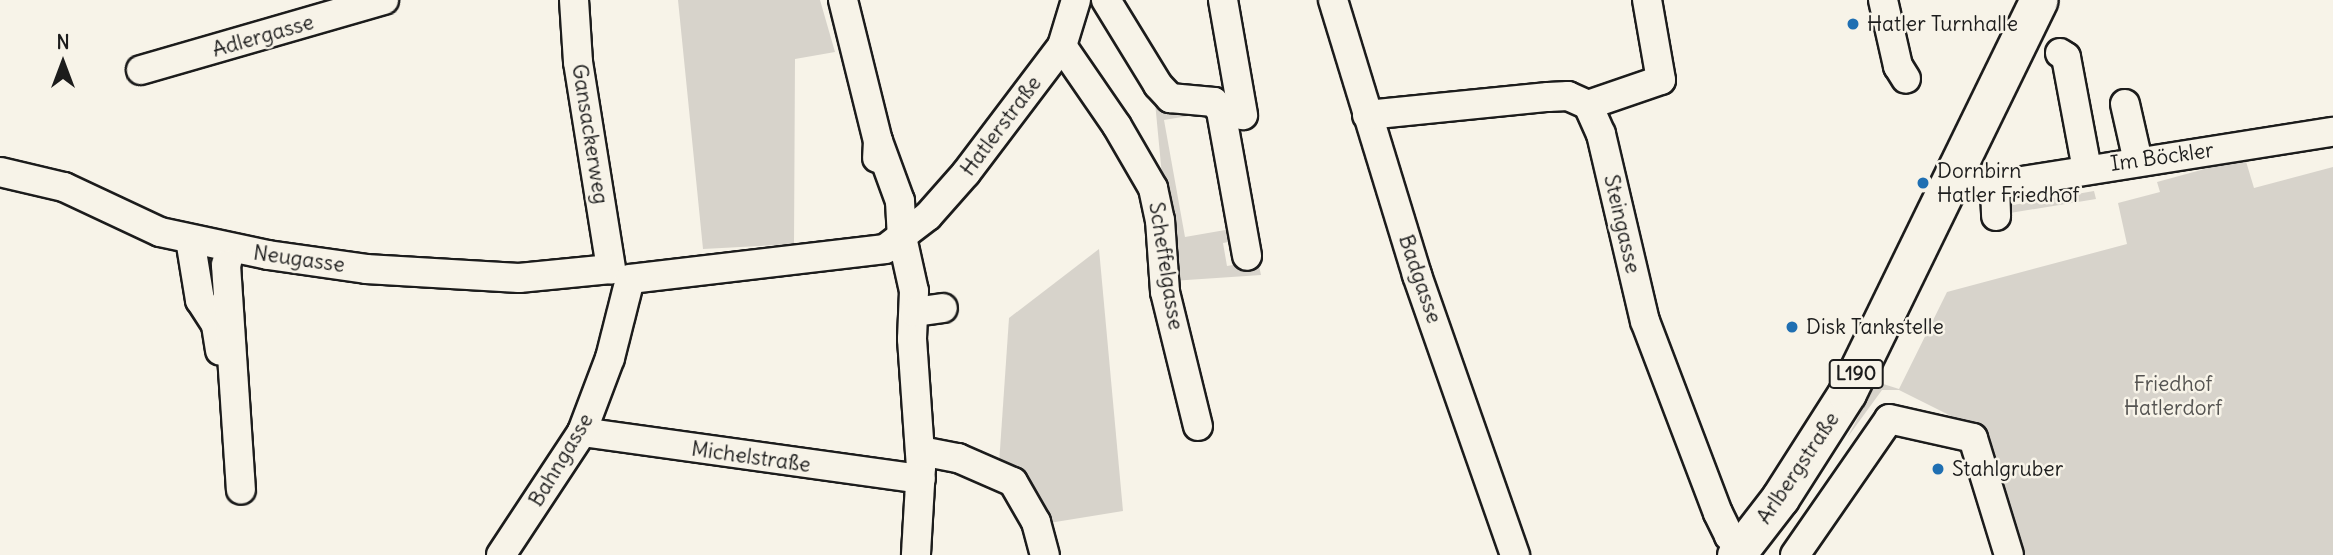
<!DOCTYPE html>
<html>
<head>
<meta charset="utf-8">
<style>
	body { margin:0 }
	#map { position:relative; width:2333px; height:555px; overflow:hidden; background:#f7f3e8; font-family:Delius,sans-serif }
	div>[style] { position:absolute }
	.green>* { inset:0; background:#d7d3cb }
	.roads { filter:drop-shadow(2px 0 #1c1c1c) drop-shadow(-2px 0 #1c1c1c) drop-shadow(0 2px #1c1c1c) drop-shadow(0 -2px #1c1c1c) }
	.minor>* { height:28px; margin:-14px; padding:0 14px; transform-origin:14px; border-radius:14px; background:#f7f3e8 }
	.major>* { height:37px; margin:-18.5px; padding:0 18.5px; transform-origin:18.5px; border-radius:18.5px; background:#f7f3e8 }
	.dots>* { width:19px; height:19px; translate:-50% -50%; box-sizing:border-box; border:4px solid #f7f3e8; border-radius:50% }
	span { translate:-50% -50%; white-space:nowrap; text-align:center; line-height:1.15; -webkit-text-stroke:5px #f7f3e8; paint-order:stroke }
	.shield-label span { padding:2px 5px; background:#f7f3e8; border:2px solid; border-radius:5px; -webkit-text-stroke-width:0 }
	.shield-label { font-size:19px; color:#1c1c1c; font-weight:700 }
	.poi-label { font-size:21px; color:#1c1c1c }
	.left { translate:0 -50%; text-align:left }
	.street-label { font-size:21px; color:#1c1c1c }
	.park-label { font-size:21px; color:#545351 }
	.north { position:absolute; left:28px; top:28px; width:70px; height:70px; -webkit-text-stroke:5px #f7f3e8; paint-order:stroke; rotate:0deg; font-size:19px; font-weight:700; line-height:28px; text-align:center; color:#1c1c1c }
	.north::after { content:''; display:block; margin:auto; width:24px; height:32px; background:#1c1c1c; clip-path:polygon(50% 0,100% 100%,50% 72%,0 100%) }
</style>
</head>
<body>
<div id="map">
	<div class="green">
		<div style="clip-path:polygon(678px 0,820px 0,835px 52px,795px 59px,794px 244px,703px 249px)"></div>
		<div style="clip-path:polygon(1155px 102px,1200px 114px,1164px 120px,1185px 237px,1231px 229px,1234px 241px,1223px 243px,1227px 266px,1258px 261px,1261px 275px,1172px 281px)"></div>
		<div style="clip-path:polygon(2245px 158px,2254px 188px,2333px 167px,2333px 555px,2023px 555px,1987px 434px,1899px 390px,1882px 390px,1847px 438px,1877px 382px,1899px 389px,1947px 292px,2127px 244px,2118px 203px,2160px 192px,2157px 182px)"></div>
		<div style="clip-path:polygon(2094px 191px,2096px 199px,2004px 214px,2004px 197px,2011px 196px,2013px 205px)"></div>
		<div style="clip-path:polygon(1099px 249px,1123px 511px,1043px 524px,999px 464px,1009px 318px)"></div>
	</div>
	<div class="roads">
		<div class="minor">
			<div style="left:574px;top:0;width:62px;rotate:86.3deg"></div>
			<div style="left:578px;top:62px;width:210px;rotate:80.9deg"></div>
			<div style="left:843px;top:0;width:145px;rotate:76.1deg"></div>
			<div style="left:878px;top:141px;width:17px;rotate:93deg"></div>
			<div style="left:1106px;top:0;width:100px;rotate:58.5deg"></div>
			<div style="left:1158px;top:85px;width:18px;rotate:47deg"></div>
			<div style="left:1170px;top:98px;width:44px;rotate:5.2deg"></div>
			<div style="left:1214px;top:102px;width:11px;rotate:52deg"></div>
			<div style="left:1221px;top:111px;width:147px;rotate:79.8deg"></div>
			<div style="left:1223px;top:0;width:117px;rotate:80.1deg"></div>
			<div style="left:1333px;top:0;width:288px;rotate:73deg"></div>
			<div style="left:1417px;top:275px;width:297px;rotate:70.7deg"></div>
			<div style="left:1883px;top:0;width:68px;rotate:77.2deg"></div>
			<div style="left:1898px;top:66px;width:15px;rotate:58deg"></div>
			<div style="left:1062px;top:46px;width:97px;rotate:55.5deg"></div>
			<div style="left:1117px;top:126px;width:72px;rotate:59.9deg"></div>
			<div style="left:1153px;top:188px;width:33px;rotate:78deg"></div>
			<div style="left:1160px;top:220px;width:72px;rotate:86deg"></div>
			<div style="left:1165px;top:292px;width:138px;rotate:76.2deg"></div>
			<div style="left:2060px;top:53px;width:7px;rotate:34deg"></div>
			<div style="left:2066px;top:57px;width:114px;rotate:79.4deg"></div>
			<div style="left:141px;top:70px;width:253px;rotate:-16.1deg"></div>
			<div style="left:2125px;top:104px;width:58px;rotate:77.2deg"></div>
			<div style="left:1588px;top:105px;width:77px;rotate:-18.9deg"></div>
			<div style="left:1661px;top:80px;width:81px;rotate:-99.9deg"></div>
			<div style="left:1367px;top:115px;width:182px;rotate:-5.7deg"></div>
			<div style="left:1548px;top:97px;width:20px;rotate:-3deg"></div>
			<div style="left:1568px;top:96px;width:22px;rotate:24deg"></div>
			<div style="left:1588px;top:105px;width:32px;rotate:66deg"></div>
			<div style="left:1601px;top:134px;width:192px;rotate:76.8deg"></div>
			<div style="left:1645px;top:321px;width:205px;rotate:69.2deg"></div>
			<div style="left:1718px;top:513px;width:25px;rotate:64deg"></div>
			<div style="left:1729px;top:536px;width:18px;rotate:34deg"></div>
			<div style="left:878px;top:141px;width:64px;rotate:69.9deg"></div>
			<div style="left:900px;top:201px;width:36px;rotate:87deg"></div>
			<div style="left:902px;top:237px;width:55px;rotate:77.5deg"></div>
			<div style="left:914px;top:291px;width:48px;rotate:92.4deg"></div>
			<div style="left:912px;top:339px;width:128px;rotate:86deg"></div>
			<div style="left:921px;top:467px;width:88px;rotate:93.3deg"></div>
			<div style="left:0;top:172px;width:66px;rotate:13.2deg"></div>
			<div style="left:64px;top:187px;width:106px;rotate:25.1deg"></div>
			<div style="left:160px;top:232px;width:110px;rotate:12deg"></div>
			<div style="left:268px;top:255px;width:99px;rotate:8.1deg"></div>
			<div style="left:366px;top:269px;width:153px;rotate:3.4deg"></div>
			<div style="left:519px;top:278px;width:92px;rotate:-5.6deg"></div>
			<div style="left:1951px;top:178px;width:34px;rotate:15deg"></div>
			<div style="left:1984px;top:187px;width:353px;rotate:-9deg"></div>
			<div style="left:1995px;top:185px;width:31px;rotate:88deg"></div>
			<div style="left:190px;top:239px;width:62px;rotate:80.7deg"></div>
			<div style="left:200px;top:300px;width:30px;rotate:57deg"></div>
			<div style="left:216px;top:325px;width:26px;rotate:81deg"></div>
			<div style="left:231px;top:248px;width:18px;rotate:106deg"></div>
			<div style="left:226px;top:265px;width:225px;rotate:86.2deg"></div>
			<div style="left:915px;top:312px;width:28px;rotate:-8deg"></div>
			<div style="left:582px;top:432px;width:342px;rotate:7.9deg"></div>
			<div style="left:921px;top:451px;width:38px;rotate:11deg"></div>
			<div style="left:958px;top:458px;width:60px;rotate:23.6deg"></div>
			<div style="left:1013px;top:482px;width:46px;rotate:60.1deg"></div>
			<div style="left:1036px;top:522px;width:34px;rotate:75deg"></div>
			<div style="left:501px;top:555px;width:147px;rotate:-56.6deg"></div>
			<div style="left:582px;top:432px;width:79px;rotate:-69.3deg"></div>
			<div style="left:610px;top:358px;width:81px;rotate:-75.8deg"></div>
			<div style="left:630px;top:279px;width:257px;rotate:-6.7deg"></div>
			<div style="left:885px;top:249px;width:54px;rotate:-37.5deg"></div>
			<div style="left:928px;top:216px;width:57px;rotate:-48.5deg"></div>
			<div style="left:966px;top:173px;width:159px;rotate:-52.9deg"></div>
			<div style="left:1062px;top:46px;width:48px;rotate:-73.1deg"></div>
			<div style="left:1795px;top:555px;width:165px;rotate:-55.3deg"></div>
			<div style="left:1889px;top:419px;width:86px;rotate:12.7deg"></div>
			<div style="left:1973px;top:438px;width:122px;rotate:72.9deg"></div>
		</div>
		<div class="major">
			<div style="left:1736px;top:555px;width:72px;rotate:-52.3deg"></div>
			<div style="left:1780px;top:498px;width:125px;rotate:-57.5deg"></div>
			<div style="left:1847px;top:393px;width:437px;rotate:-64deg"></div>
		</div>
	</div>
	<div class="dots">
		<div style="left:1853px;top:24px;background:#1f6fb2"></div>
		<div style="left:1923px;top:183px;background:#1f6fb2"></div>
		<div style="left:1792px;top:327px;background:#1f6fb2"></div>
		<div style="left:1938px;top:469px;background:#1f6fb2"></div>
	</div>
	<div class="shield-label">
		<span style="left:1856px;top:374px">L190</span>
	</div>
	<div class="poi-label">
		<span class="left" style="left:1867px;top:24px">Hatler Turnhalle</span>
		<span class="left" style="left:1937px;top:183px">Dornbirn<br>Hatler Friedhof</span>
		<span class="left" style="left:1806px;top:327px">Disk Tankstelle</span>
		<span class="left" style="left:1952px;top:469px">Stahlgruber</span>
	</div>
	<div class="street-label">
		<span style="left:263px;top:36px;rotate:-16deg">Adlergasse</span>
		<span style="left:1001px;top:126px;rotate:-53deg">Hatlerstraße</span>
		<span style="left:590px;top:134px;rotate:81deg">Gansackerweg</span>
		<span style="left:2162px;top:157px;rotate:-8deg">Im Böckler</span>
		<span style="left:1622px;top:224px;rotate:77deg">Steingasse</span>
		<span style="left:299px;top:259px;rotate:8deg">Neugasse</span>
		<span style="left:1166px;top:266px;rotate:81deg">Scheffelgasse</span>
		<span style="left:1420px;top:279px;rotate:71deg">Badgasse</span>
		<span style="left:751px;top:457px;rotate:8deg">Michelstraße</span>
		<span style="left:561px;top:460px;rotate:-59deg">Bahngasse</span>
		<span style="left:1798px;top:468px;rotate:-56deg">Arlbergstraße</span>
	</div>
	<div class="park-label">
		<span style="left:2173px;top:396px">Friedhof<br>Hatlerdorf</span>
	</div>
	<div class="north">N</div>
</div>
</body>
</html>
